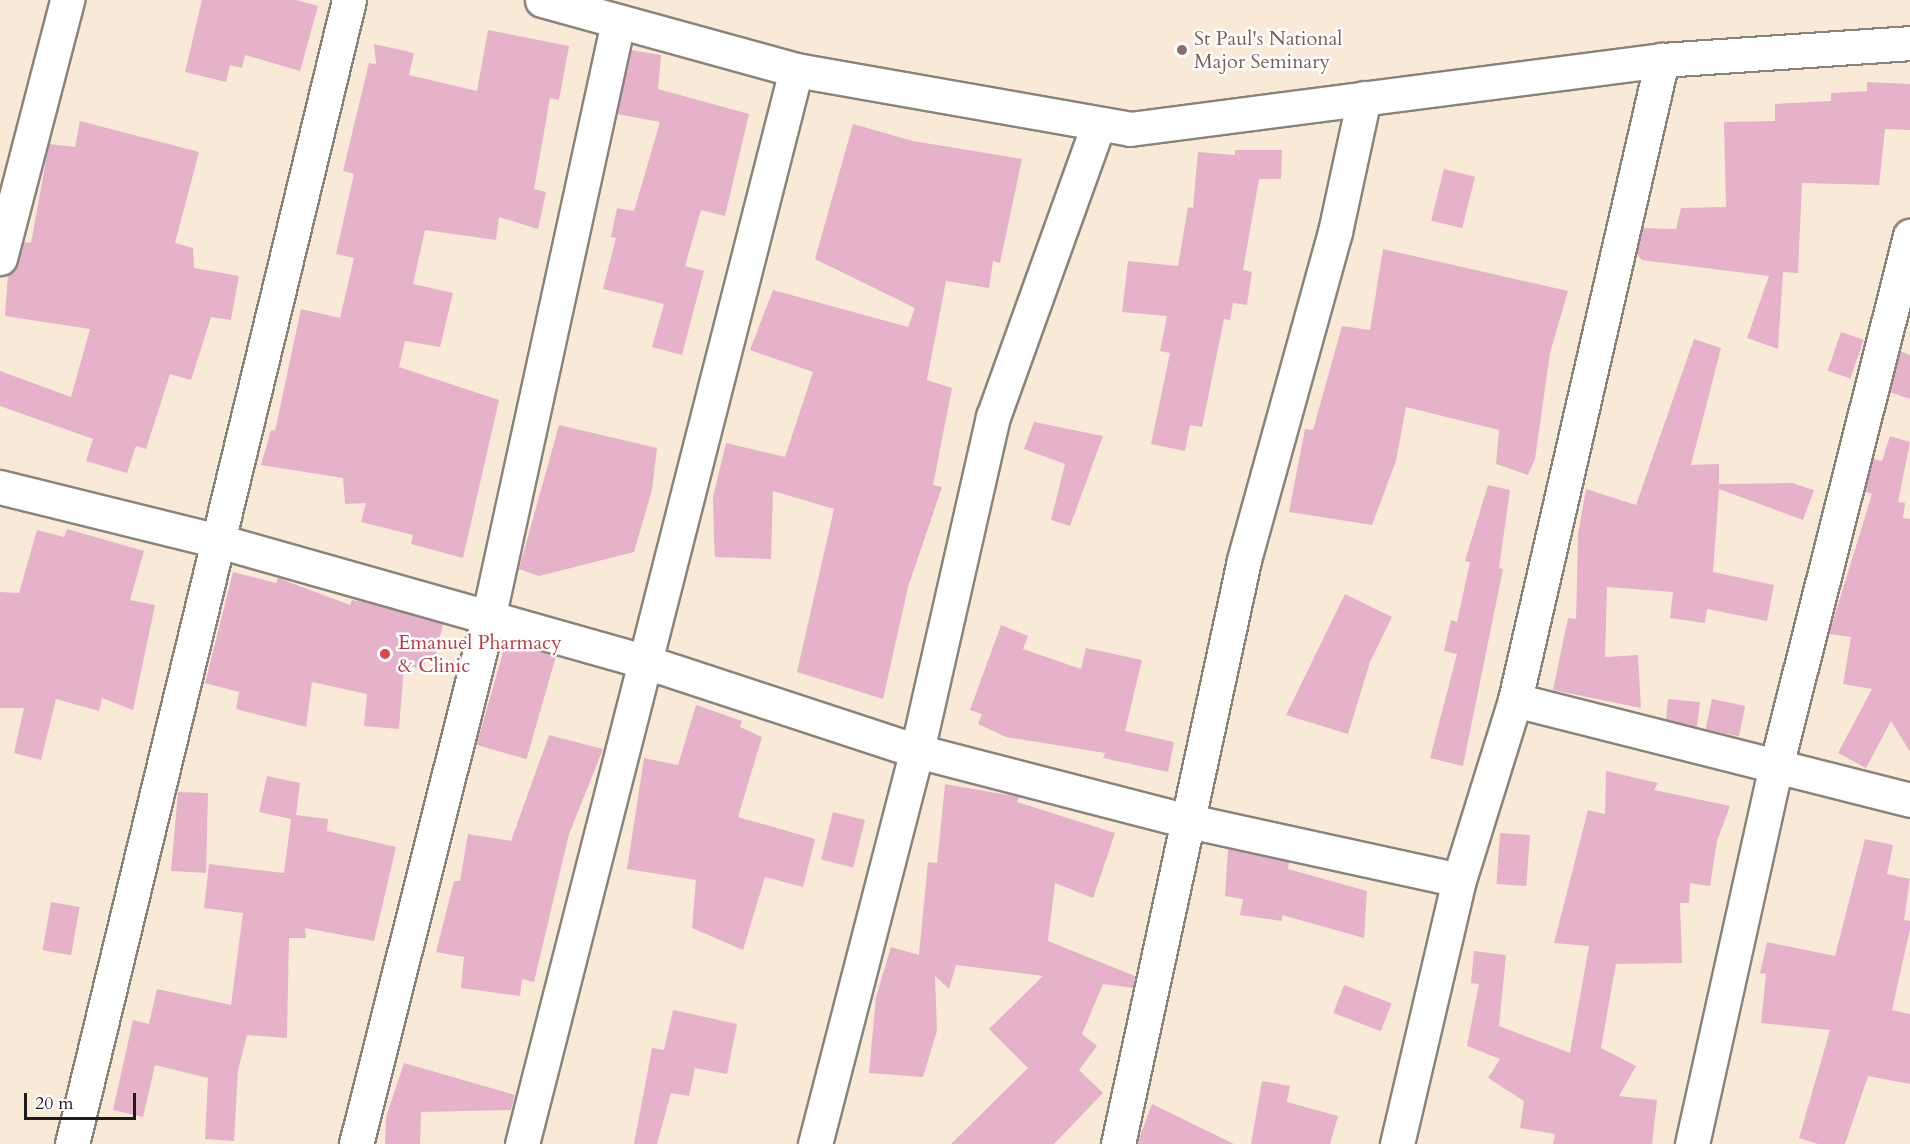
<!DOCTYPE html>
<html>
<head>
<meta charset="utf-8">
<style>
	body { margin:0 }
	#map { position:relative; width:1910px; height:1144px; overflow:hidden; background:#f8ead7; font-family:Cardo,serif }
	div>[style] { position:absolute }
	.building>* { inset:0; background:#e6b2ca; transform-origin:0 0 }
	.roads { filter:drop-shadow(2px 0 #8a837a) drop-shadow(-2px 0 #8a837a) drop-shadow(0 2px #8a837a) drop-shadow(0 -2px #8a837a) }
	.minor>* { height:33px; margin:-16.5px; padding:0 16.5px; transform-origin:16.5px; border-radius:16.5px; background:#fff }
	.dots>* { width:16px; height:16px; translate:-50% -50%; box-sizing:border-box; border:3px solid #fff; border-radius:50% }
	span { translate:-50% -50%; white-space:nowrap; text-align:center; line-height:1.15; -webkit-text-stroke:5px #fff; paint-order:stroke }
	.education-label { font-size:20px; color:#785e54 }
	.left { translate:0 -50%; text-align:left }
	.health-label { font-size:20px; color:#be3a42 }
	.scale { position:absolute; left:24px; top:1093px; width:112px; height:27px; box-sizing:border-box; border:3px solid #1c1c1c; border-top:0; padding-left:8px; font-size:18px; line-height:21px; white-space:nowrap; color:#1c1c1c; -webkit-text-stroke:4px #fff; paint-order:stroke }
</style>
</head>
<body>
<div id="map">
	<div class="building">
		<div style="clip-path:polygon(202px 0,296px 0,318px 6px,300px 71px,245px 55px,242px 68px,230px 65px,226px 82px,185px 72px)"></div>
		<div style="clip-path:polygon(488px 30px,569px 46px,559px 100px,550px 98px,534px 189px,546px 192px,538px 229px,499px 217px,496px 240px,425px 230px,413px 284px,453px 293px,440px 347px,405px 341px,399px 367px,499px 400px,463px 558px,411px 544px,413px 535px,361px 522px,366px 503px,345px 504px,343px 478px,261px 465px,271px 430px,275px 431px,301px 309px,340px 318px,354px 258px,336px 254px,354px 174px,343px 171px,369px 63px,376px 64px,374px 44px,414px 53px,409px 75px,477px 91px)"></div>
		<div style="clip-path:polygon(631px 50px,661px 55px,658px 89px,749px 114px,725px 216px,701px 210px,685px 266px,704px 271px,682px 355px,652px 347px,664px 304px,603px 289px,616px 238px,611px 237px,617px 208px,634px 211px,660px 122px,617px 114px)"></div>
		<div style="clip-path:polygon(1867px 82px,1910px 84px,1910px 130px,1885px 129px,1879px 185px,1802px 183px,1798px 273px,1783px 272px,1778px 349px,1747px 338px,1769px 276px,1642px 260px,1637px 254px,1643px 228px,1676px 229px,1681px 208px,1726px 207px,1724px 122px,1775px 121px,1775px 104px,1831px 101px,1831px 93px,1867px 91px)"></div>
		<div style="clip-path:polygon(80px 121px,199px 152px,175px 243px,193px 248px,194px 268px,239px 276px,231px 320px,211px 317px,191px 380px,170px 374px,146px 449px,136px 446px,127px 473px,86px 461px,93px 439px,0 406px,0 371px,71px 397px,90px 329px,5px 316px,8px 274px,24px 242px,31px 243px,49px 144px,75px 147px)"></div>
		<div style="clip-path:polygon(853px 124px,913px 141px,1022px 159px,1000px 263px,993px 261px,989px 288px,946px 281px,927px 380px,952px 388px,933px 485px,942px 487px,908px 587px,883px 699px,797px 672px,834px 509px,773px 491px,771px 559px,715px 557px,714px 540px,713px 497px,726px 443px,785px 457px,813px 372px,750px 350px,773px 290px,908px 327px,915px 308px,815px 259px)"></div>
		<div style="clip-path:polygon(1235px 150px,1282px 150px,1281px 179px,1259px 179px,1243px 270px,1252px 272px,1247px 305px,1233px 303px,1230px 320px,1224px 319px,1202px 427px,1190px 425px,1185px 451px,1151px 444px,1170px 353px,1160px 351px,1167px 316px,1122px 312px,1128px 261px,1178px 266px,1188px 207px,1193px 208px,1198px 152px,1235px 155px)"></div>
		<div style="left:1444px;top:169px;width:32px;height:53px;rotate:14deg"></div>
		<div style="clip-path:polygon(1383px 249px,1568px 291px,1550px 353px,1535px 459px,1528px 475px,1496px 464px,1499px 430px,1406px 407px,1396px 461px,1372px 525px,1289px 512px,1305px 429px,1313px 430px,1342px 326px,1370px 330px)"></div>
		<div style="left:1841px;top:332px;width:24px;height:41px;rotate:19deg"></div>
		<div style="clip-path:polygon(1694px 339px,1721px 348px,1691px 465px,1719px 464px,1719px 484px,1792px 483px,1814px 490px,1803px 520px,1719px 489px,1713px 572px,1774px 585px,1767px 621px,1707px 609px,1705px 623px,1670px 618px,1673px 592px,1607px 587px,1605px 657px,1638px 655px,1641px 708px,1553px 690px,1568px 618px,1576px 619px,1578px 534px,1586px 489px,1636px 505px)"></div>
		<div style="clip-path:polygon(1900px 351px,1910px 355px,1910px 399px,1890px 392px)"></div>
		<div style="clip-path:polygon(1034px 422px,1103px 436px,1070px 526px,1051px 520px,1065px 464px,1024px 449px)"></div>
		<div style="clip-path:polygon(559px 425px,657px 448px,652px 490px,634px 552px,539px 576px,519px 569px)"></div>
		<div style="clip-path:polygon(1890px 436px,1910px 442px,1898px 502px,1905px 503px,1903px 518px,1910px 519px,1910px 752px,1891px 721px,1866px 768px,1838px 753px,1872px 689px,1843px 684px,1851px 637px,1829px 634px,1872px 494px,1865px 492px,1873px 459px,1882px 461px)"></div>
		<div style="clip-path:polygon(1488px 485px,1510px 490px,1499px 568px,1503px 569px,1463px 766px,1430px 758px,1457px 654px,1444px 651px,1451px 620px,1457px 622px,1470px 562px,1465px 561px)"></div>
		<div style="clip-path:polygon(67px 529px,144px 551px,130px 600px,155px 605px,133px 710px,102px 698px,99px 711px,56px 699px,41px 760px,14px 753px,24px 708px,0 708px,0 592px,19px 593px,37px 530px,64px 537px)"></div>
		<div style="clip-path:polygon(233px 572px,276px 583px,278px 578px,350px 605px,352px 600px,370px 603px,443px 624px,434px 662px,425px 660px,424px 669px,404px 665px,399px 729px,364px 726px,367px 694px,312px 682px,306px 727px,236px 709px,239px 692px,205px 683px)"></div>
		<div style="clip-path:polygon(1345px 594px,1392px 617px,1370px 662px,1348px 734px,1286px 715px)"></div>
		<div style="clip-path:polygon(1001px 625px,1028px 636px,1023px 649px,1081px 669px,1086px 648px,1142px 660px,1125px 731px,1174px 742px,1168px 772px,1103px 758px,1105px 753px,1006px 737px,978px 724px,982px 714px,970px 710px)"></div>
		<div style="left:506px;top:642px;width:52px;height:107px;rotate:16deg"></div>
		<div style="clip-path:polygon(1668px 699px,1700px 702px,1697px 727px,1666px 719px)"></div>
		<div style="left:1712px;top:699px;width:34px;height:31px;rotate:12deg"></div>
		<div style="clip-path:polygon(696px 705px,742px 721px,740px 727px,762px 737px,738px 817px,815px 839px,803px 887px,765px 877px,743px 950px,692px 928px,696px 880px,627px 869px,644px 758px,678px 765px)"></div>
		<div style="clip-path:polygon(549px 735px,603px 749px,569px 834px,534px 982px,522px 979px,520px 996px,461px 988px,464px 957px,436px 952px,454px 881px,460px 881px,468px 834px,511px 841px)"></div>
		<div style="clip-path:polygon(1606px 771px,1658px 783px,1654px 790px,1730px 806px,1717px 841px,1710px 886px,1690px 883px,1689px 903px,1680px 903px,1682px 963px,1616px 964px,1601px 1048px,1636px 1066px,1619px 1096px,1657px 1100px,1652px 1144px,1553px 1144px,1555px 1134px,1520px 1128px,1524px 1101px,1488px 1078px,1500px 1059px,1467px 1046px,1479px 984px,1471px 983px,1474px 951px,1506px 955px,1499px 1026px,1570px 1053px,1589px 946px,1554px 943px,1588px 810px,1605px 814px)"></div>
		<div style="clip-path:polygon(267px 776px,300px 783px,296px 815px,328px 819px,327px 831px,396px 847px,374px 941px,305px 928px,306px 938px,289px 938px,287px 1038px,247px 1035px,238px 1070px,234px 1141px,205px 1139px,208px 1078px,155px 1065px,143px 1117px,113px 1110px,133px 1020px,149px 1024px,157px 989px,231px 1005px,243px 913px,204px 908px,209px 864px,284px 873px,291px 819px,259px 812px)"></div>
		<div style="clip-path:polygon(945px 784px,1019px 797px,1017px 802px,1115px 833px,1093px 898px,1055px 883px,1048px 941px,1135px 976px,1133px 988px,1103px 984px,1082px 1034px,1097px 1046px,1079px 1070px,1103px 1093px,1054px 1144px,951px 1144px,1028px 1068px,989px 1029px,1043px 976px,956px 965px,949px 989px,935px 976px,937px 1031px,923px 1077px,869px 1073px,876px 997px,891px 947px,919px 955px,928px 862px,937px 863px)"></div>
		<div style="clip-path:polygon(178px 792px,208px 793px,206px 873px,171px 871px)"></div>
		<div style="left:833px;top:812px;width:33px;height:49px;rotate:14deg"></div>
		<div style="left:1500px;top:833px;width:30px;height:51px;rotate:4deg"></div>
		<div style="clip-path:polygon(1865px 839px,1893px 845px,1887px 874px,1910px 879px,1904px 920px,1910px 921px,1910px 929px,1892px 1010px,1910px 1014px,1910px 1084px,1868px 1076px,1845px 1144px,1818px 1144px,1799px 1138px,1830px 1030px,1761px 1023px,1766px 974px,1760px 973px,1767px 942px,1835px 956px)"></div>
		<div style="clip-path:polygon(1228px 849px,1289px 862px,1288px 869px,1367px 891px,1364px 938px,1282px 915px,1282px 921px,1240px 915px,1243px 899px,1225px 896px)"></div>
		<div style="left:51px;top:902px;width:29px;height:49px;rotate:10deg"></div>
		<div style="left:1344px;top:985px;width:51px;height:30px;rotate:21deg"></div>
		<div style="clip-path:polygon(673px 1010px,737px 1024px,727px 1074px,695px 1068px,689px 1096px,671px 1093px,657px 1144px,634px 1144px,652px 1048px,664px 1050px)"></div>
		<div style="clip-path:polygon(404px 1063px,515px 1095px,511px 1110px,421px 1112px,420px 1144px,385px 1144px,386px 1117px)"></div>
		<div style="clip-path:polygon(1262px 1081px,1290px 1086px,1287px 1102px,1338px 1116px,1330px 1144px,1251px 1144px)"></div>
		<div style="clip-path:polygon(1152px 1104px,1234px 1144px,1137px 1144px)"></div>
	</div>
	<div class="roads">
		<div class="minor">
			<div style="left:542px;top:0;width:263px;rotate:15.4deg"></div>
			<div style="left:796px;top:70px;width:339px;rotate:10deg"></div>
			<div style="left:1130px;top:129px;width:536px;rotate:-7.39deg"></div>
			<div style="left:1662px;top:60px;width:249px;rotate:-3.9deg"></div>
			<div style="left:0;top:258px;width:267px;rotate:-75.4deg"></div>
			<div style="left:0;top:487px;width:226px;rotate:13.9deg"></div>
			<div style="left:219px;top:541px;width:444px;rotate:15.8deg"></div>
			<div style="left:646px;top:662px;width:285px;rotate:18.2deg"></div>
			<div style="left:917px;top:751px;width:276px;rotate:14.5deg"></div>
			<div style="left:1184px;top:820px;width:281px;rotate:12.3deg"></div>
			<div style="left:1515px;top:700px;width:407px;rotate:14.2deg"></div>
			<div style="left:72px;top:1144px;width:1177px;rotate:-76.39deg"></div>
			<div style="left:356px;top:1144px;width:541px;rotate:-75.89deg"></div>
			<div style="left:488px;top:619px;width:611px;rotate:-77.72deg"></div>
			<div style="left:522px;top:1144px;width:1108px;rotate:-75.69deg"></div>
			<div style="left:815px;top:1144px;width:406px;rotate:-75.5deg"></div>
			<div style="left:917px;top:751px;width:343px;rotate:-77.2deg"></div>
			<div style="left:993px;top:417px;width:310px;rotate:-70.2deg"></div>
			<div style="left:1118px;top:1144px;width:597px;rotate:-77.82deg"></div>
			<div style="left:1244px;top:560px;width:340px;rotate:-74.5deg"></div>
			<div style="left:1335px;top:232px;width:137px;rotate:-77.8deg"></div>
			<div style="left:1397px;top:1144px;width:271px;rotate:-76.8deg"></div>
			<div style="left:1459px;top:880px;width:189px;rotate:-72.7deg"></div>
			<div style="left:1515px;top:700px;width:657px;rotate:-77.06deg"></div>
			<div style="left:1692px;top:1144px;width:387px;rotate:-77.5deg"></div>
			<div style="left:1776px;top:766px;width:547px;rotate:-75.81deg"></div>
		</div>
	</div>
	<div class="dots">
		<div style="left:1182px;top:50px;background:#8d6e63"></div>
		<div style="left:385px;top:654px;background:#e0444e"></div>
	</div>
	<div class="education-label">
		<span class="left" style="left:1194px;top:50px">St Paul's National<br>Major Seminary</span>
	</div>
	<div class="health-label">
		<span class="left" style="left:398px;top:654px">Emanuel Pharmacy<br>&amp; Clinic</span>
	</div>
	<div class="scale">20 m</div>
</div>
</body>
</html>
